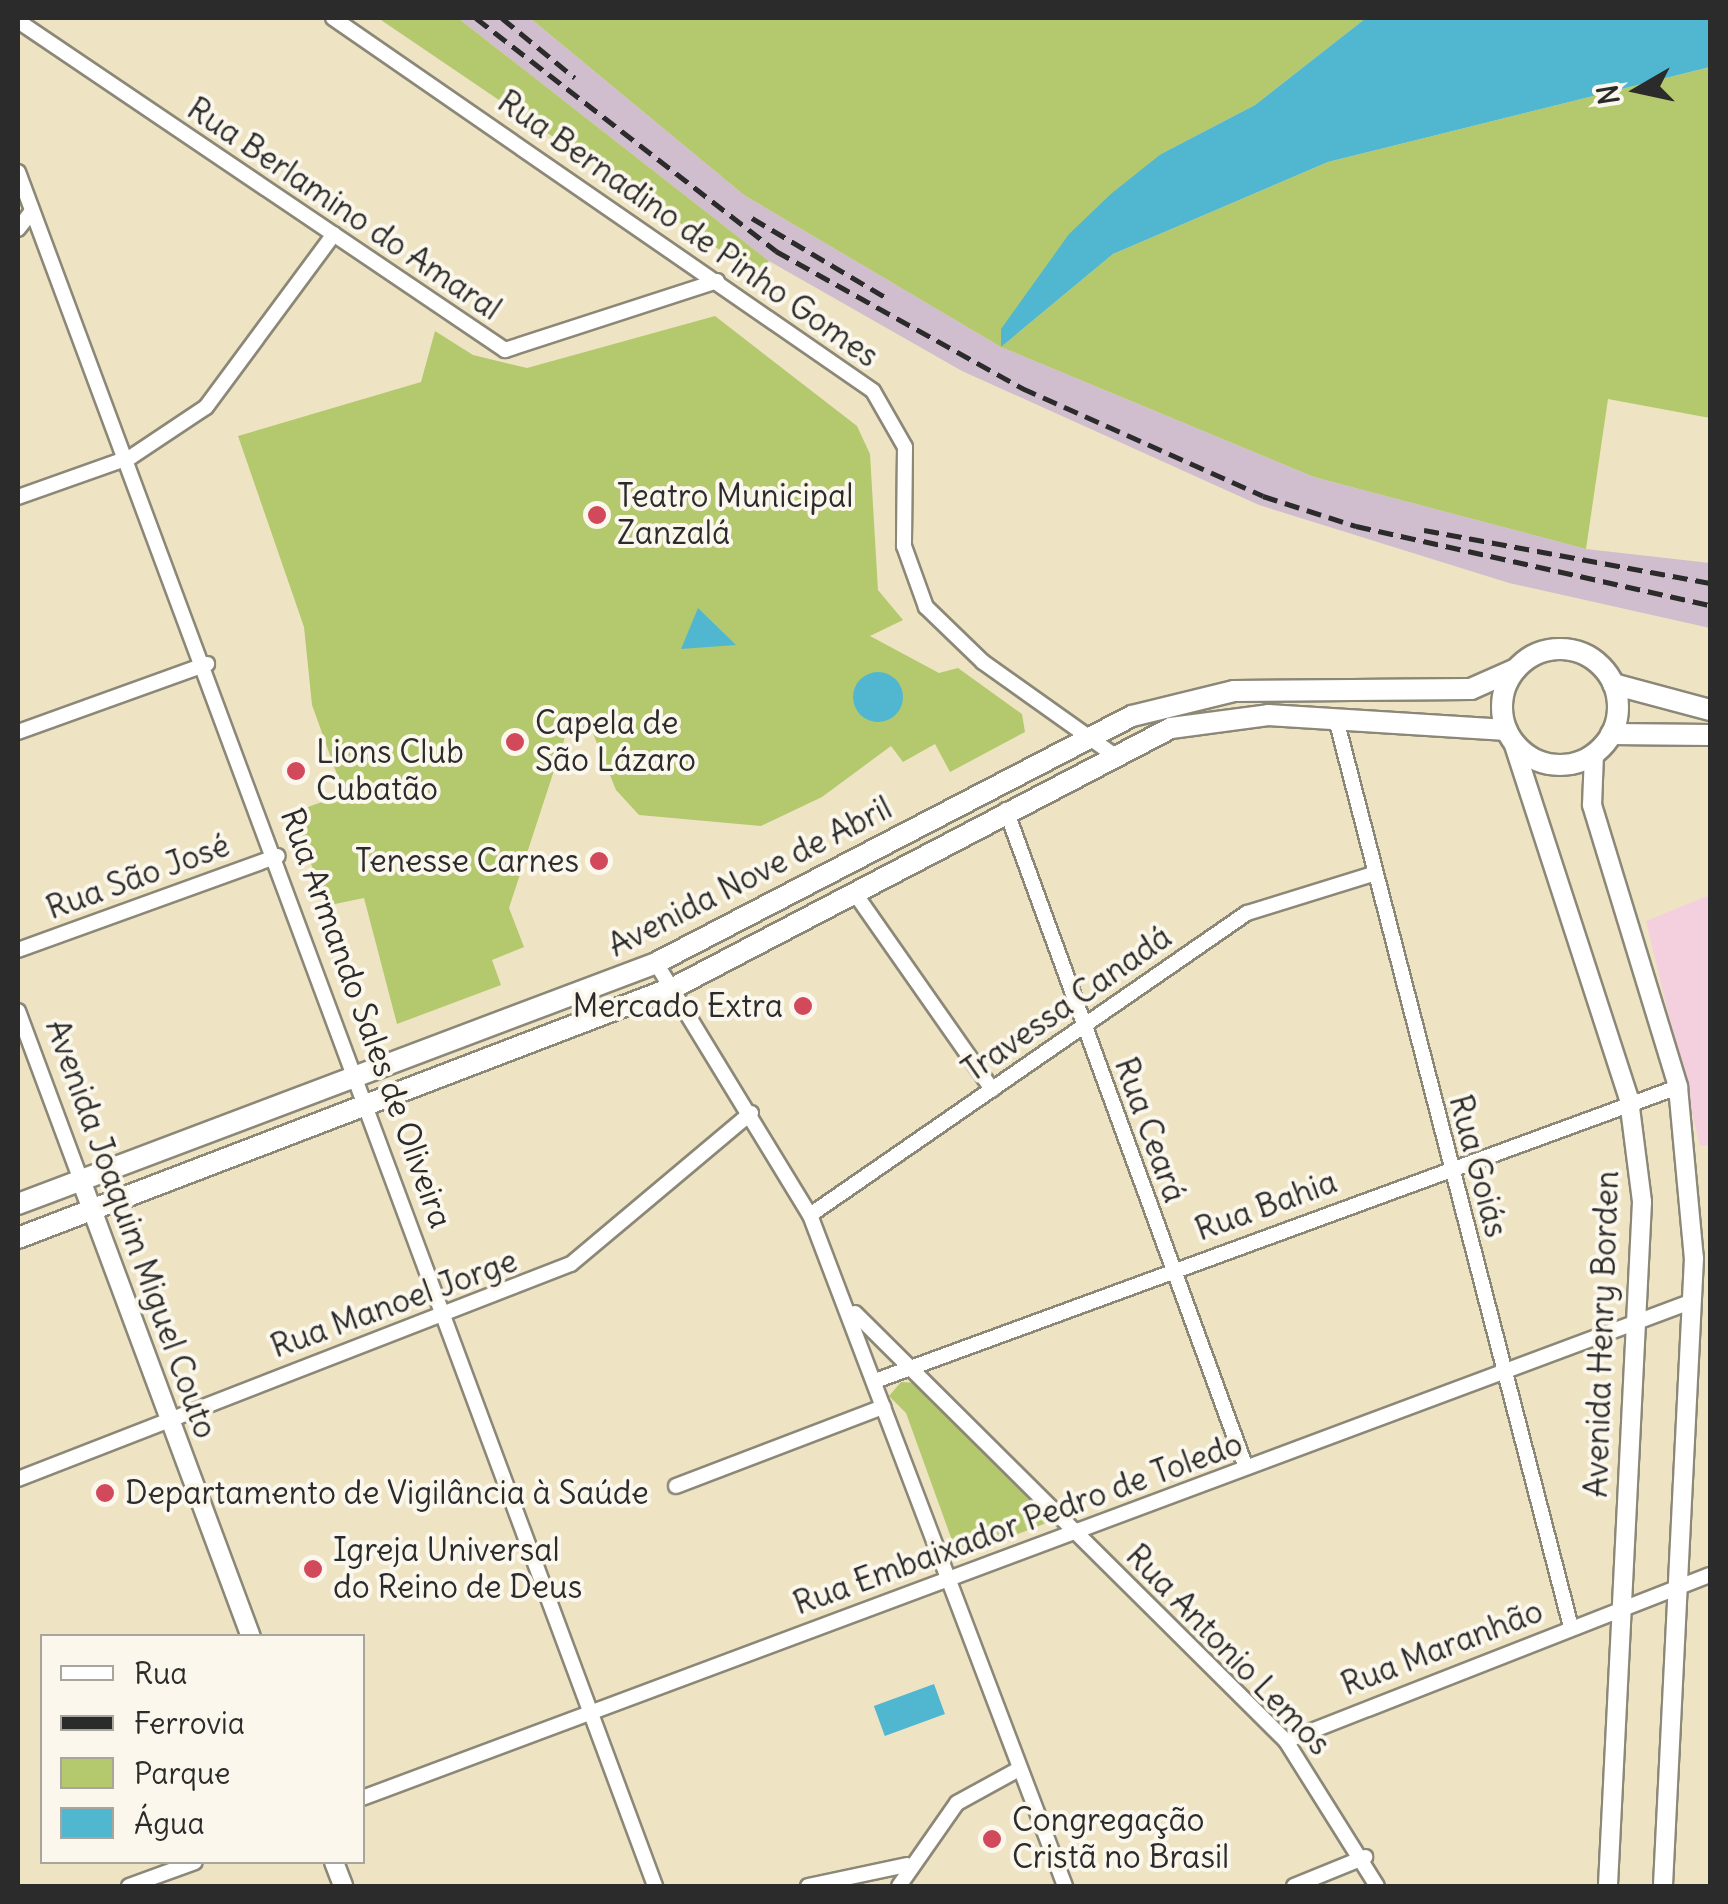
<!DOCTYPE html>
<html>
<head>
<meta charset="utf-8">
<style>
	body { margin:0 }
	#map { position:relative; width:1728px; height:1904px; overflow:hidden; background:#eee4c4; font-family:Delius,sans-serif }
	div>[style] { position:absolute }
	.built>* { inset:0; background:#f4cfde }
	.industrial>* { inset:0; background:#d0bdce }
	.green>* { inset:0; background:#b4c96d }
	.water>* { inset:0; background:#51b7d0; transform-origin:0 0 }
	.round { border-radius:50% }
	.roads { filter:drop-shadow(2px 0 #8c8878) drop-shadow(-2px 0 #8c8878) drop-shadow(0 2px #8c8878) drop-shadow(0 -2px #8c8878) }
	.minor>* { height:14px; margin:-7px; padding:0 7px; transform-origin:7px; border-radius:7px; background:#fff }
	.tertiary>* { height:18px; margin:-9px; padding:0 9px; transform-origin:9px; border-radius:9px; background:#fff }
	.secondary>* { height:20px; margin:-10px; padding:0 10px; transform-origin:10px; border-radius:10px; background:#fff }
	.secondary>.ring { margin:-10px; padding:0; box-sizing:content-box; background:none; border:20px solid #fff; border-radius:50% }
	.rail>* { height:5px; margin-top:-2.5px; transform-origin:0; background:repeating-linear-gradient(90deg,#2b2b2b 0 15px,transparent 0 23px) }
	.dots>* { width:28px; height:28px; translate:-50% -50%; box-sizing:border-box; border:5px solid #fbf7ec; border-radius:50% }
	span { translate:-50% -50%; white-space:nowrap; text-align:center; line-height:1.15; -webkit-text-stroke:8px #fbf7ec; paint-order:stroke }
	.street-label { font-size:32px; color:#2b2b2b }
	.poi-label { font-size:32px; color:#2b2b2b }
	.left { translate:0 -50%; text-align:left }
	.right { translate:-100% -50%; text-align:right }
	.frame { position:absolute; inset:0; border:20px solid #2b2b2b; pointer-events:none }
	.legend { position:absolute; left:40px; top:1634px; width:325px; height:230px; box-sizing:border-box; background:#fbf7ec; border:2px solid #a8a59f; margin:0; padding:12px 18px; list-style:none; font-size:30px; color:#2b2b2b }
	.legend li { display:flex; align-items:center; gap:20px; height:50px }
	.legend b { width:50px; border:2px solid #a8a59f }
	.north { position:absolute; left:1588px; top:40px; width:100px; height:100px; -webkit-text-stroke:8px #fbf7ec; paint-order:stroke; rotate:261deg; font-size:28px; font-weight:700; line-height:40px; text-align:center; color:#2b2b2b }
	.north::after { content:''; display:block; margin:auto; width:35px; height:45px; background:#2b2b2b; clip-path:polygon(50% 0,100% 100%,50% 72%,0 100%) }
</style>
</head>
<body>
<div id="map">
	<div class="built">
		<div style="clip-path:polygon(1710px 895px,1710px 1145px,1700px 1146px,1646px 921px)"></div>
	</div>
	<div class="industrial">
		<div style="clip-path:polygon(458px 18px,530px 18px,744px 195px,1001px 347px,1314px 477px,1586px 549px,1710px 563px,1710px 628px,1509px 583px,1259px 505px,962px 371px,769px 261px)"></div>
	</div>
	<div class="green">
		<div style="clip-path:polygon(378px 18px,458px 18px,769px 261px,758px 276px)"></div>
		<div style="clip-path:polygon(530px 18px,1366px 18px,1255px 105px,1161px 154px,1037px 284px,1002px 329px,1002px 346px,1113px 254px,1328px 162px,1710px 67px,1710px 418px,1608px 399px,1586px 549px,1314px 477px,1001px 347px,744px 195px)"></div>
		<div style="clip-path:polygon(715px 316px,857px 426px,870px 454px,878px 590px,903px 620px,870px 636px,939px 673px,958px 668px,1022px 714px,1025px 732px,950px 772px,935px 744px,903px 762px,891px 746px,822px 797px,761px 826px,639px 815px,616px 790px,592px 731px,565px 737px,509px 908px,524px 947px,492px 960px,501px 985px,397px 1024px,364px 898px,325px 906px,294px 812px,344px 794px,312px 705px,304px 627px,238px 436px,421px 382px,435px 331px,473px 355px,527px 368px)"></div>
		<div style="clip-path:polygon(901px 1382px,919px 1383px,1051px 1512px,1049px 1522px,958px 1557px,906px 1413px,889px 1396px)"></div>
	</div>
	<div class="water">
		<div style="clip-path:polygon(1366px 18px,1710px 18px,1710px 67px,1328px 162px,1113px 254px,1001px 347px,1001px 329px,1069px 234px,1112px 193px,1161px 154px,1255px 105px)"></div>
		<div style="clip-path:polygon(698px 608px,736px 645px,681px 649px)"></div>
		<div class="round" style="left:853px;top:672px;width:50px;height:50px"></div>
		<div style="left:934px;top:1684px;width:32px;height:64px;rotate:70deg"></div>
	</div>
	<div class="roads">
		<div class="minor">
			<div style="left:333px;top:18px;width:656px;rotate:34.63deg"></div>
			<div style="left:873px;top:391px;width:64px;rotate:60.3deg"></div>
			<div style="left:905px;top:447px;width:99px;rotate:90.6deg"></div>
			<div style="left:904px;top:546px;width:65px;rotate:70.2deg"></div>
			<div style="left:926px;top:607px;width:79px;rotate:44deg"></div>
			<div style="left:983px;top:662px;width:157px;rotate:35.4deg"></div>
			<div style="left:18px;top:21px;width:588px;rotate:34.04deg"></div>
			<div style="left:505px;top:350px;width:223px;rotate:-18deg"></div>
			<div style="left:18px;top:172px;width:1829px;rotate:69.61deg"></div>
			<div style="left:18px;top:229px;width:23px;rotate:-52deg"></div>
			<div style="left:18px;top:497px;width:120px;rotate:-19.5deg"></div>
			<div style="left:131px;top:457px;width:90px;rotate:-33.7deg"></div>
			<div style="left:206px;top:407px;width:215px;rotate:-53.5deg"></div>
			<div style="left:1336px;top:719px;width:938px;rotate:75.49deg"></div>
			<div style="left:18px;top:732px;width:201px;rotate:-19.8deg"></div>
			<div style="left:1006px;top:810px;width:700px;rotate:69.96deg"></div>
			<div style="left:854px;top:892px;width:241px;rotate:55deg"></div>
			<div style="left:18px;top:950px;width:276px;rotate:-19.9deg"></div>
			<div style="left:656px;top:963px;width:295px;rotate:58.6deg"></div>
			<div style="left:810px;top:1215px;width:718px;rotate:69.19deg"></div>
			<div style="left:18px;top:1011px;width:180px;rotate:69.6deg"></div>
			<div style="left:810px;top:1215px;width:531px;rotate:-34.65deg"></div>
			<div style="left:1247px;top:913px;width:132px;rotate:-17.2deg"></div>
			<div style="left:855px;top:1313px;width:607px;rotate:44.8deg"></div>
			<div style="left:1286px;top:1741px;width:171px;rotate:57.9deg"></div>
			<div style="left:875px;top:1381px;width:855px;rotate:-20.11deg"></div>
			<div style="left:18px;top:1479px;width:593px;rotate:-21.25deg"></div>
			<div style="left:571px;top:1264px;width:235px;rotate:-40deg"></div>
			<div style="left:676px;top:1486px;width:222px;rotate:-20.9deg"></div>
			<div style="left:1286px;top:1741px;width:455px;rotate:-21.4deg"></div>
			<div style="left:362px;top:1798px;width:1421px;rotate:-20.48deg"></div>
			<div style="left:129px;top:1886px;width:70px;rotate:-20deg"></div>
			<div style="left:808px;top:1886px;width:101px;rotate:-12deg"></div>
			<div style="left:899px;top:1886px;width:101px;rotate:-55.1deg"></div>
			<div style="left:957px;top:1803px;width:71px;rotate:-28.7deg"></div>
			<div style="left:1294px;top:1886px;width:77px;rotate:-22.2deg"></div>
		</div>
		<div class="tertiary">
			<div style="left:1513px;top:742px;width:376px;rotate:72deg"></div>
			<div style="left:1629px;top:1100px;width:103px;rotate:82.7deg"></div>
			<div style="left:1642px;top:1202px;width:685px;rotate:92.85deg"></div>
			<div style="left:1594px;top:754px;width:51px;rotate:92.2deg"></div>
			<div style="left:1592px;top:805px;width:295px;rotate:73deg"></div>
			<div style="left:1678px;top:1087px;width:172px;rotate:84.7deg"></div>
			<div style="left:1694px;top:1258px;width:629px;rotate:92.83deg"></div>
			<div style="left:81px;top:1180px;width:487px;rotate:69.6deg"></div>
			<div style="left:334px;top:1862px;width:26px;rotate:69deg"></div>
		</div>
		<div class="secondary">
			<div class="ring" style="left:1502px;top:649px;width:96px;height:96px"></div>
			<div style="left:1613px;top:684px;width:100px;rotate:15deg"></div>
			<div style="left:1611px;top:734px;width:99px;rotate:0.6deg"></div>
			<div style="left:18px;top:1204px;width:682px;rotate:-20.69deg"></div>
			<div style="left:656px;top:963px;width:536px;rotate:-27.43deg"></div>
			<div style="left:1132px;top:716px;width:105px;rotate:-13.8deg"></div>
			<div style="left:1234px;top:691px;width:237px;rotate:-0.5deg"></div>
			<div style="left:1471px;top:689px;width:49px;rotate:-24deg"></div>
			<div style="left:18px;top:1238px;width:706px;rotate:-20.93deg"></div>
			<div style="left:677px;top:986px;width:557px;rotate:-27.58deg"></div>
			<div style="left:1171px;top:728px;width:98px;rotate:-7.6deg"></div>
			<div style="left:1268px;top:715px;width:239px;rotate:3.6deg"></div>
		</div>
	</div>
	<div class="rail">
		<div style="left:476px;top:18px;width:380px;rotate:37.8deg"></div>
		<div style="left:776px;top:251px;width:282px;rotate:29.1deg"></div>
		<div style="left:1022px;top:388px;width:264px;rotate:24.1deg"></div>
		<div style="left:1263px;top:496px;width:98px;rotate:17.9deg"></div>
		<div style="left:1356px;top:526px;width:363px;rotate:12.6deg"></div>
		<div style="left:502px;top:18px;width:94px;rotate:39.4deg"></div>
		<div style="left:752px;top:218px;width:155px;rotate:30.7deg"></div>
		<div style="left:1424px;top:530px;width:291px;rotate:10.5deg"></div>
	</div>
	<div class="dots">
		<div style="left:597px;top:515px;background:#d1495b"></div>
		<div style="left:515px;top:742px;background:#d1495b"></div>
		<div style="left:296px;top:771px;background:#d1495b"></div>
		<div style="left:599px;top:861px;background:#d1495b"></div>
		<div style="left:803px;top:1006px;background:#d1495b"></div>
		<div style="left:105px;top:1493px;background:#d1495b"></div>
		<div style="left:313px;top:1569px;background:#d1495b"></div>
		<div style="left:992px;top:1839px;background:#d1495b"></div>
	</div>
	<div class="street-label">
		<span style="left:344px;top:209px;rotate:34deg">Rua Berlamino do Amaral</span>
		<span style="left:688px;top:229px;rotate:35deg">Rua Bernadino de Pinho Gomes</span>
		<span style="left:138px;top:877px;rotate:-20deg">Rua São José</span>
		<span style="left:750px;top:877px;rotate:-27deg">Avenida Nove de Abril</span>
		<span style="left:1067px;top:1004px;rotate:-35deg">Travessa Canadá</span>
		<span style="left:366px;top:1018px;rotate:70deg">Rua Armando Sales de Oliveira</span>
		<span style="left:1150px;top:1130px;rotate:70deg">Rua Ceará</span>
		<span style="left:1478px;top:1166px;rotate:75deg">Rua Goiás</span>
		<span style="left:1266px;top:1206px;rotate:-20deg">Rua Bahia</span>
		<span style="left:131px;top:1229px;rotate:70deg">Avenida Joaquim Miguel Couto</span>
		<span style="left:394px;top:1304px;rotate:-20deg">Rua Manoel Jorge</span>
		<span style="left:1602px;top:1334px;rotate:-88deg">Avenida Henry Borden</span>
		<span style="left:1018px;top:1524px;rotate:-20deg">Rua Embaixador Pedro de Toledo</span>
		<span style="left:1442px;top:1648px;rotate:-21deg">Rua Maranhão</span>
		<span style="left:1228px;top:1650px;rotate:46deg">Rua Antonio Lemos</span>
	</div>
	<div class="poi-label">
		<span class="left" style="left:617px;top:515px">Teatro Municipal<br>Zanzalá</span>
		<span class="left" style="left:535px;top:742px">Capela de<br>São Lázaro</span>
		<span class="left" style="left:316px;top:771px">Lions Club<br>Cubatão</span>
		<span class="right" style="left:579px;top:861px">Tenesse Carnes</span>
		<span class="right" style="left:783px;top:1006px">Mercado Extra</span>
		<span class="left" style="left:125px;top:1493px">Departamento de Vigilância à Saúde</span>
		<span class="left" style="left:333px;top:1569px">Igreja Universal<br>do Reino de Deus</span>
		<span class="left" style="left:1012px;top:1839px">Congregação<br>Cristã no Brasil</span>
	</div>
	<div class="frame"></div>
	<ul class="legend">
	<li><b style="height:12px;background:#fff"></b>Rua</li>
	<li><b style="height:12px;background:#2b2b2b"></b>Ferrovia</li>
	<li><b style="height:28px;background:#b4c96d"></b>Parque</li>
	<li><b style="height:28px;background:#51b7d0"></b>Água</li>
	</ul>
	<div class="north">N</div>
</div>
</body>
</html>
